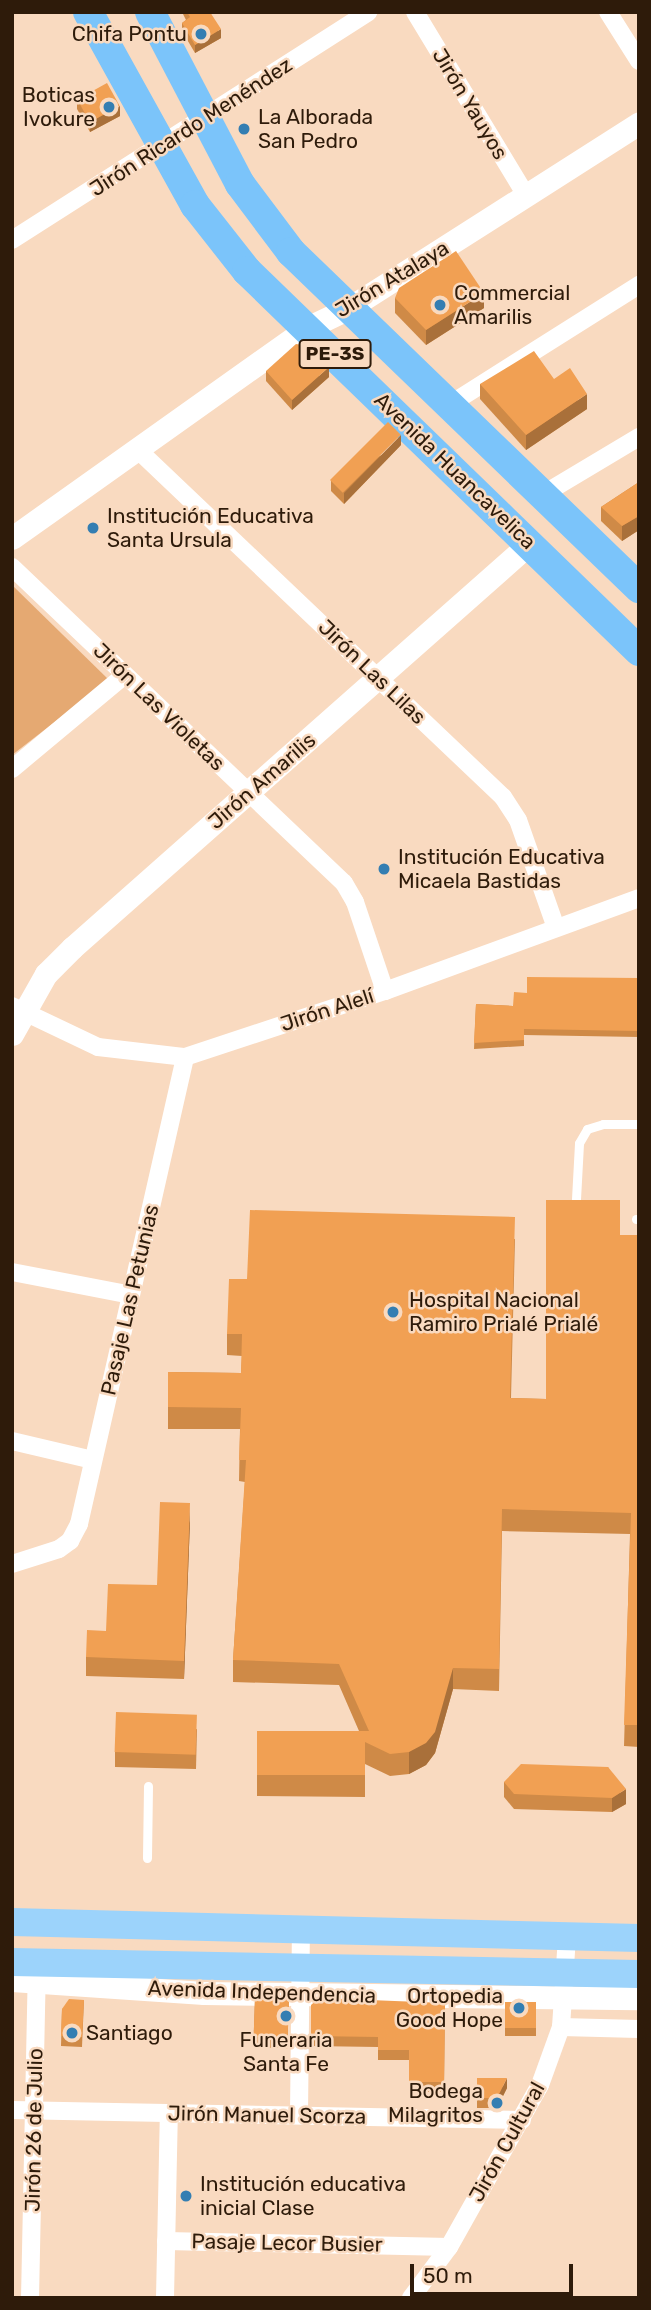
<!DOCTYPE html>
<html>
<head>
<meta charset="utf-8">
<style>
	body { margin:0 }
	#map { position:relative; width:651px; height:2310px; overflow:hidden; background:#f9dac0; font-family:Rubik,sans-serif }
	div>[style] { position:absolute }
	.green>* { inset:0; background:#e5a972 }
	.service>* { height:9px; margin:-4.5px; padding:0 4.5px; transform-origin:4.5px; border-radius:4.5px; background:#fff }
	.minor>* { height:18px; margin:-9px; padding:0 9px; transform-origin:9px; border-radius:9px; background:#fff }
	.tertiary>* { height:23px; margin:-11.5px; padding:0 11.5px; transform-origin:11.5px; border-radius:11.5px; background:#fff }
	.primary>* { height:28px; margin:-14px; padding:0 14px; transform-origin:14px; border-radius:14px; background:#9cd3fb }
	.trunk>* { height:30px; margin:-15px; padding:0 15px; transform-origin:15px; border-radius:15px; background:#7bc4fa }
	.wall>* { inset:0; background:#cf8a47; transform-origin:0 0 }
	.shaded-wall>* { inset:0; background:#a9703a }
	.building>* { inset:0; background:#f1a053; transform-origin:0 0 }
	.dots>* { width:19px; height:19px; translate:-50% -50%; box-sizing:border-box; border:4px solid #f9dac0; border-radius:50% }
	span { translate:-50% -50%; white-space:nowrap; text-align:center; line-height:1.15; -webkit-text-stroke:5px #f9dac0; paint-order:stroke }
	.shield-label span { padding:2px 5px; background:#f9dac0; border:2px solid; border-radius:5px; -webkit-text-stroke-width:0 }
	.shield-label { font-size:19px; color:#2e1b0a; font-weight:700 }
	.poi-label { font-size:21px; color:#2e1b0a }
	.right { translate:-100% -50%; text-align:right }
	.left { translate:0 -50%; text-align:left }
	.street-label { font-size:21px; color:#2e1b0a }
	.frame { position:absolute; inset:0; border:14px solid #2e1b0a; pointer-events:none }
	.scale { position:absolute; left:410px; top:2264px; width:163px; height:32px; box-sizing:border-box; border:4px solid #2e1b0a; border-top:0; padding-left:9px; font-size:21px; line-height:24px; white-space:nowrap; color:#2e1b0a; -webkit-text-stroke:5px #f9dac0; paint-order:stroke }
</style>
</head>
<body>
<div id="map">
	<div class="green">
		<div style="clip-path:polygon(12px 585px,109px 680px,12px 755px)"></div>
	</div>
	<div class="service">
		<div style="left:576px;top:1199px;width:56px;rotate:-86.9deg"></div>
		<div style="left:579px;top:1143px;width:16px;rotate:-60deg"></div>
		<div style="left:587px;top:1129px;width:17px;rotate:-17deg"></div>
		<div style="left:603px;top:1124px;width:36px"></div>
		<div style="left:636px;top:1219px;width:3px"></div>
		<div style="left:147px;top:1858px;width:72px;rotate:-89.2deg"></div>
	</div>
	<div class="minor">
		<div style="left:415px;top:12px;width:214px;rotate:58.8deg"></div>
		<div style="left:608px;top:12px;width:58px;rotate:57.7deg"></div>
		<div style="left:12px;top:240px;width:423px;rotate:-32.6deg"></div>
		<div style="left:449px;top:405px;width:225px;rotate:-32.3deg"></div>
		<div style="left:137px;top:449px;width:505px;rotate:43.56deg"></div>
		<div style="left:503px;top:797px;width:27px;rotate:57deg"></div>
		<div style="left:518px;top:820px;width:114px;rotate:70.6deg"></div>
		<div style="left:542px;top:495px;width:113px;rotate:-30.9deg"></div>
		<div style="left:12px;top:567px;width:458px;rotate:43.6deg"></div>
		<div style="left:344px;top:883px;width:22px;rotate:60deg"></div>
		<div style="left:355px;top:902px;width:94px;rotate:71.4deg"></div>
		<div style="left:12px;top:769px;width:147px;rotate:-39.8deg"></div>
		<div style="left:12px;top:1006px;width:95px;rotate:25.5deg"></div>
		<div style="left:98px;top:1047px;width:88px;rotate:6.6deg"></div>
		<div style="left:185px;top:1057px;width:211px;rotate:-18.3deg"></div>
		<div style="left:385px;top:991px;width:270px;rotate:-20.1deg"></div>
		<div style="left:12px;top:1272px;width:121px;rotate:10.9deg"></div>
		<div style="left:12px;top:1441px;width:83px;rotate:13.2deg"></div>
		<div style="left:12px;top:1564px;width:49px;rotate:-17.7deg"></div>
		<div style="left:59px;top:1549px;width:14px;rotate:-36deg"></div>
		<div style="left:70px;top:1541px;width:19px;rotate:-62deg"></div>
		<div style="left:79px;top:1524px;width:479px;rotate:-77.2deg"></div>
		<div style="left:561px;top:2027px;width:78px;rotate:1.5deg"></div>
		<div style="left:12px;top:2110px;width:510px;rotate:1.12deg"></div>
		<div style="left:299px;top:2115px;width:185px;rotate:-89.4deg"></div>
		<div style="left:166px;top:2241px;width:283px;rotate:1.2deg"></div>
		<div style="left:30px;top:2298px;width:328px;rotate:-88.8deg"></div>
		<div style="left:165px;top:2298px;width:185px;rotate:-88.8deg"></div>
		<div style="left:411px;top:2298px;width:64px;rotate:-53.3deg"></div>
		<div style="left:449px;top:2247px;width:186px;rotate:-60.7deg"></div>
		<div style="left:540px;top:2085px;width:62px;rotate:-70.1deg"></div>
		<div style="left:561px;top:2027px;width:91px;rotate:-86.2deg"></div>
	</div>
	<div class="tertiary">
		<div style="left:12px;top:538px;width:362px;rotate:-35.4deg"></div>
		<div style="left:307px;top:328px;width:47px;rotate:-25.5deg"></div>
		<div style="left:349px;top:308px;width:344px;rotate:-32.5deg"></div>
		<div style="left:12px;top:1034px;width:69px;rotate:-60.5deg"></div>
		<div style="left:46px;top:974px;width:37px;rotate:-45deg"></div>
		<div style="left:72px;top:948px;width:611px;rotate:-41.49deg"></div>
		<div style="left:12px;top:1980px;width:192px;rotate:3.9deg"></div>
		<div style="left:204px;top:1993px;width:435px;rotate:0.7deg"></div>
	</div>
	<div class="primary">
		<div style="left:12px;top:1922px;width:627px;rotate:1.46deg"></div>
		<div style="left:12px;top:1962px;width:627px;rotate:1.1deg"></div>
	</div>
	<div class="trunk">
		<div style="left:88px;top:12px;width:221px;rotate:61deg"></div>
		<div style="left:195px;top:205px;width:84px;rotate:51.8deg"></div>
		<div style="left:247px;top:271px;width:546px;rotate:44.11deg"></div>
		<div style="left:150px;top:12px;width:194px;rotate:62.4deg"></div>
		<div style="left:240px;top:184px;width:85px;rotate:53.1deg"></div>
		<div style="left:291px;top:252px;width:484px;rotate:44deg"></div>
	</div>
	<div class="wall">
		<div style="clip-path:polygon(182px 12px,210px 12px,221px 38px,195px 53px,182px 31px,182px 23px,186px 20px)"></div>
		<div style="clip-path:polygon(77px 99px,120px 116px,90px 132px,77px 109px)"></div>
		<div style="clip-path:polygon(395px 298px,484px 308px,426px 345px,395px 313px)"></div>
		<div style="clip-path:polygon(266px 371px,329px 377px,292px 410px,266px 381px)"></div>
		<div style="clip-path:polygon(554px 379px,587px 409px,526px 450px,480px 399px,480px 384px)"></div>
		<div style="clip-path:polygon(401px 445px,344px 504px,331px 491px,331px 481px)"></div>
		<div style="clip-path:polygon(639px 482px,639px 530px,622px 541px,601px 521px,601px 507px)"></div>
		<div style="clip-path:polygon(639px 978px,639px 1037px,524px 1035px,524px 1046px,474px 1049px,476px 1004px,513px 1006px,527px 993px)"></div>
		<div style="clip-path:polygon(620px 1235px,639px 1235px,639px 1747px,624px 1746px,630px 1534px,502px 1531px,499px 1691px,453px 1689px,435px 1753px,426px 1765px,409px 1774px,390px 1776px,365px 1764px,365px 1797px,257px 1796px,257px 1731px,359px 1731px,339px 1685px,233px 1682px,233px 1660px,245px 1482px,239px 1481px,240px 1429px,168px 1429px,168px 1372px,241px 1373px,242px 1356px,227px 1355px,227px 1334px,247px 1279px,515px 1239px,511px 1398px,546px 1399px)"></div>
		<div style="clip-path:polygon(190px 1521px,184px 1679px,86px 1676px,86px 1657px,106px 1631px,157px 1585px)"></div>
		<div style="clip-path:polygon(197px 1729px,196px 1769px,115px 1767px,115px 1752px)"></div>
		<div style="clip-path:polygon(608px 1767px,626px 1804px,612px 1812px,514px 1809px,504px 1797px,504px 1782px)"></div>
		<div style="left:255px;top:1998px;width:34px;height:49px;rotate:2deg"></div>
		<div style="clip-path:polygon(84px 2000px,82px 2047px,61px 2046px,62px 2009px)"></div>
		<div style="left:505px;top:2002px;width:31px;height:34px"></div>
		<div style="clip-path:polygon(445px 2003px,444px 2092px,409px 2092px,409px 2060px,378px 2060px,378px 2047px,311px 2046px,311px 2005px)"></div>
		<div style="clip-path:polygon(477px 2078px,507px 2088px,497px 2108px,477px 2108px)"></div>
	</div>
	<div class="shaded-wall">
		<div style="clip-path:polygon(221px 29px,221px 38px,195px 53px,195px 45px)"></div>
		<div style="clip-path:polygon(120px 106px,120px 116px,90px 132px,90px 122px)"></div>
		<div style="clip-path:polygon(484px 293px,484px 308px,426px 345px,426px 330px)"></div>
		<div style="clip-path:polygon(329px 367px,329px 377px,292px 410px,292px 400px)"></div>
		<div style="clip-path:polygon(587px 394px,587px 409px,526px 450px,526px 435px)"></div>
		<div style="clip-path:polygon(401px 435px,401px 445px,344px 504px,344px 493px)"></div>
		<div style="clip-path:polygon(639px 516px,639px 530px,622px 541px,622px 526px)"></div>
		<div style="clip-path:polygon(190px 1503px,190px 1521px,184px 1679px,184px 1661px)"></div>
		<div style="clip-path:polygon(453px 1668px,453px 1689px,435px 1753px,426px 1765px,409px 1774px,409px 1752px)"></div>
		<div style="clip-path:polygon(626px 1789px,626px 1804px,612px 1812px,612px 1798px)"></div>
		<div style="clip-path:polygon(507px 2078px,507px 2088px,497px 2108px,497px 2098px)"></div>
	</div>
	<div class="building">
		<div style="clip-path:polygon(187px 12px,210px 12px,221px 29px,195px 45px,182px 23px,190px 17px)"></div>
		<div style="left:107px;top:83px;width:26px;height:34px;rotate:61deg"></div>
		<div style="clip-path:polygon(456px 251px,484px 293px,426px 330px,395px 298px,399px 288px)"></div>
		<div style="clip-path:polygon(296px 344px,309px 346px,329px 367px,292px 400px,266px 371px)"></div>
		<div style="clip-path:polygon(534px 351px,554px 379px,570px 368px,587px 394px,526px 435px,480px 384px)"></div>
		<div style="left:388px;top:422px;width:18px;height:82px;rotate:45deg"></div>
		<div style="clip-path:polygon(639px 482px,639px 516px,622px 526px,601px 507px)"></div>
		<div style="clip-path:polygon(527px 977px,639px 978px,639px 1031px,524px 1029px,524px 1040px,474px 1043px,476px 1004px,513px 1006px,514px 992px,527px 993px)"></div>
		<div style="clip-path:polygon(546px 1200px,620px 1200px,620px 1235px,639px 1235px,639px 1725px,624px 1725px,631px 1513px,502px 1509px,499px 1669px,453px 1668px,435px 1732px,426px 1743px,409px 1752px,390px 1754px,365px 1742px,365px 1775px,257px 1775px,257px 1731px,369px 1731px,339px 1664px,233px 1660px,246px 1460px,239px 1460px,241px 1408px,168px 1407px,168px 1372px,241px 1373px,242px 1334px,227px 1334px,229px 1279px,247px 1279px,250px 1210px,515px 1217px,510px 1398px,546px 1399px)"></div>
		<div style="clip-path:polygon(160px 1502px,190px 1503px,184px 1661px,86px 1657px,87px 1630px,106px 1631px,108px 1584px,157px 1585px)"></div>
		<div style="left:116px;top:1712px;width:81px;height:40px;rotate:2deg"></div>
		<div style="clip-path:polygon(521px 1764px,608px 1767px,626px 1789px,612px 1798px,514px 1794px,504px 1782px)"></div>
		<div style="left:255px;top:1998px;width:34px;height:39px;rotate:2deg"></div>
		<div style="clip-path:polygon(319px 1998px,445px 2003px,444px 2082px,409px 2082px,409px 2050px,378px 2050px,378px 2037px,311px 2036px,311px 2005px)"></div>
		<div style="clip-path:polygon(69px 1999px,84px 2000px,82px 2037px,61px 2036px,62px 2009px)"></div>
		<div style="left:505px;top:2002px;width:31px;height:26px"></div>
		<div style="clip-path:polygon(477px 2078px,507px 2078px,497px 2098px,477px 2098px)"></div>
	</div>
	<div class="dots">
		<div style="left:201px;top:34px;background:#347eb2"></div>
		<div style="left:109px;top:107px;background:#347eb2"></div>
		<div style="left:244px;top:129px;background:#347eb2"></div>
		<div style="left:440px;top:305px;background:#347eb2"></div>
		<div style="left:93px;top:528px;background:#347eb2"></div>
		<div style="left:384px;top:869px;background:#347eb2"></div>
		<div style="left:393px;top:1312px;background:#347eb2"></div>
		<div style="left:519px;top:2008px;background:#347eb2"></div>
		<div style="left:286px;top:2016px;background:#347eb2"></div>
		<div style="left:72px;top:2033px;background:#347eb2"></div>
		<div style="left:497px;top:2103px;background:#347eb2"></div>
		<div style="left:186px;top:2196px;background:#347eb2"></div>
	</div>
	<div class="shield-label">
		<span style="left:335px;top:354px">PE-3S</span>
	</div>
	<div class="poi-label">
		<span class="right" style="left:187px;top:34px">Chifa Pontu</span>
		<span class="right" style="left:95px;top:107px">Boticas<br>Ivokure</span>
		<span class="left" style="left:258px;top:129px">La Alborada<br>San Pedro</span>
		<span class="left" style="left:454px;top:305px">Commercial<br>Amarilis</span>
		<span class="left" style="left:107px;top:528px">Institución Educativa<br>Santa Ursula</span>
		<span class="left" style="left:398px;top:869px">Institución Educativa<br>Micaela Bastidas</span>
		<span class="left" style="left:409px;top:1312px">Hospital Nacional<br>Ramiro Prialé Prialé</span>
		<span class="right" style="left:503px;top:2008px">Ortopedia<br>Good Hope</span>
		<span class="left" style="left:86px;top:2033px">Santiago</span>
		<span style="left:286px;top:2052px">Funeraria<br>Santa Fe</span>
		<span class="right" style="left:483px;top:2103px">Bodega<br>Milagritos</span>
		<span class="left" style="left:200px;top:2196px">Institución educativa<br>inicial Clase</span>
	</div>
	<div class="street-label">
		<span style="left:470px;top:104px;rotate:59deg">Jirón Yauyos</span>
		<span style="left:191px;top:127px;rotate:-33deg">Jirón Ricardo Menéndez</span>
		<span style="left:392px;top:279px;rotate:-31deg">Jirón Atalaya</span>
		<span style="left:455px;top:471px;rotate:44deg">Avenida Huancavelica</span>
		<span style="left:372px;top:672px;rotate:44deg">Jirón Las Lilas</span>
		<span style="left:159px;top:707px;rotate:44deg">Jirón Las Violetas</span>
		<span style="left:262px;top:781px;rotate:-41deg">Jirón Amarilis</span>
		<span style="left:327px;top:1010px;rotate:-18deg">Jirón Alelí</span>
		<span style="left:130px;top:1300px;rotate:-77deg">Pasaje Las Petunias</span>
		<span style="left:262px;top:1992px;rotate:2deg">Avenida Independencia</span>
		<span style="left:267px;top:2115px;rotate:1deg">Jirón Manuel Scorza</span>
		<span style="left:34px;top:2130px;rotate:-89deg">Jirón 26 de Julio</span>
		<span style="left:507px;top:2142px;rotate:-61deg">Jirón Cultural</span>
		<span style="left:287px;top:2243px;rotate:1deg">Pasaje Lecor Busier</span>
	</div>
	<div class="frame"></div>
	<div class="scale">50 m</div>
</div>
</body>
</html>
